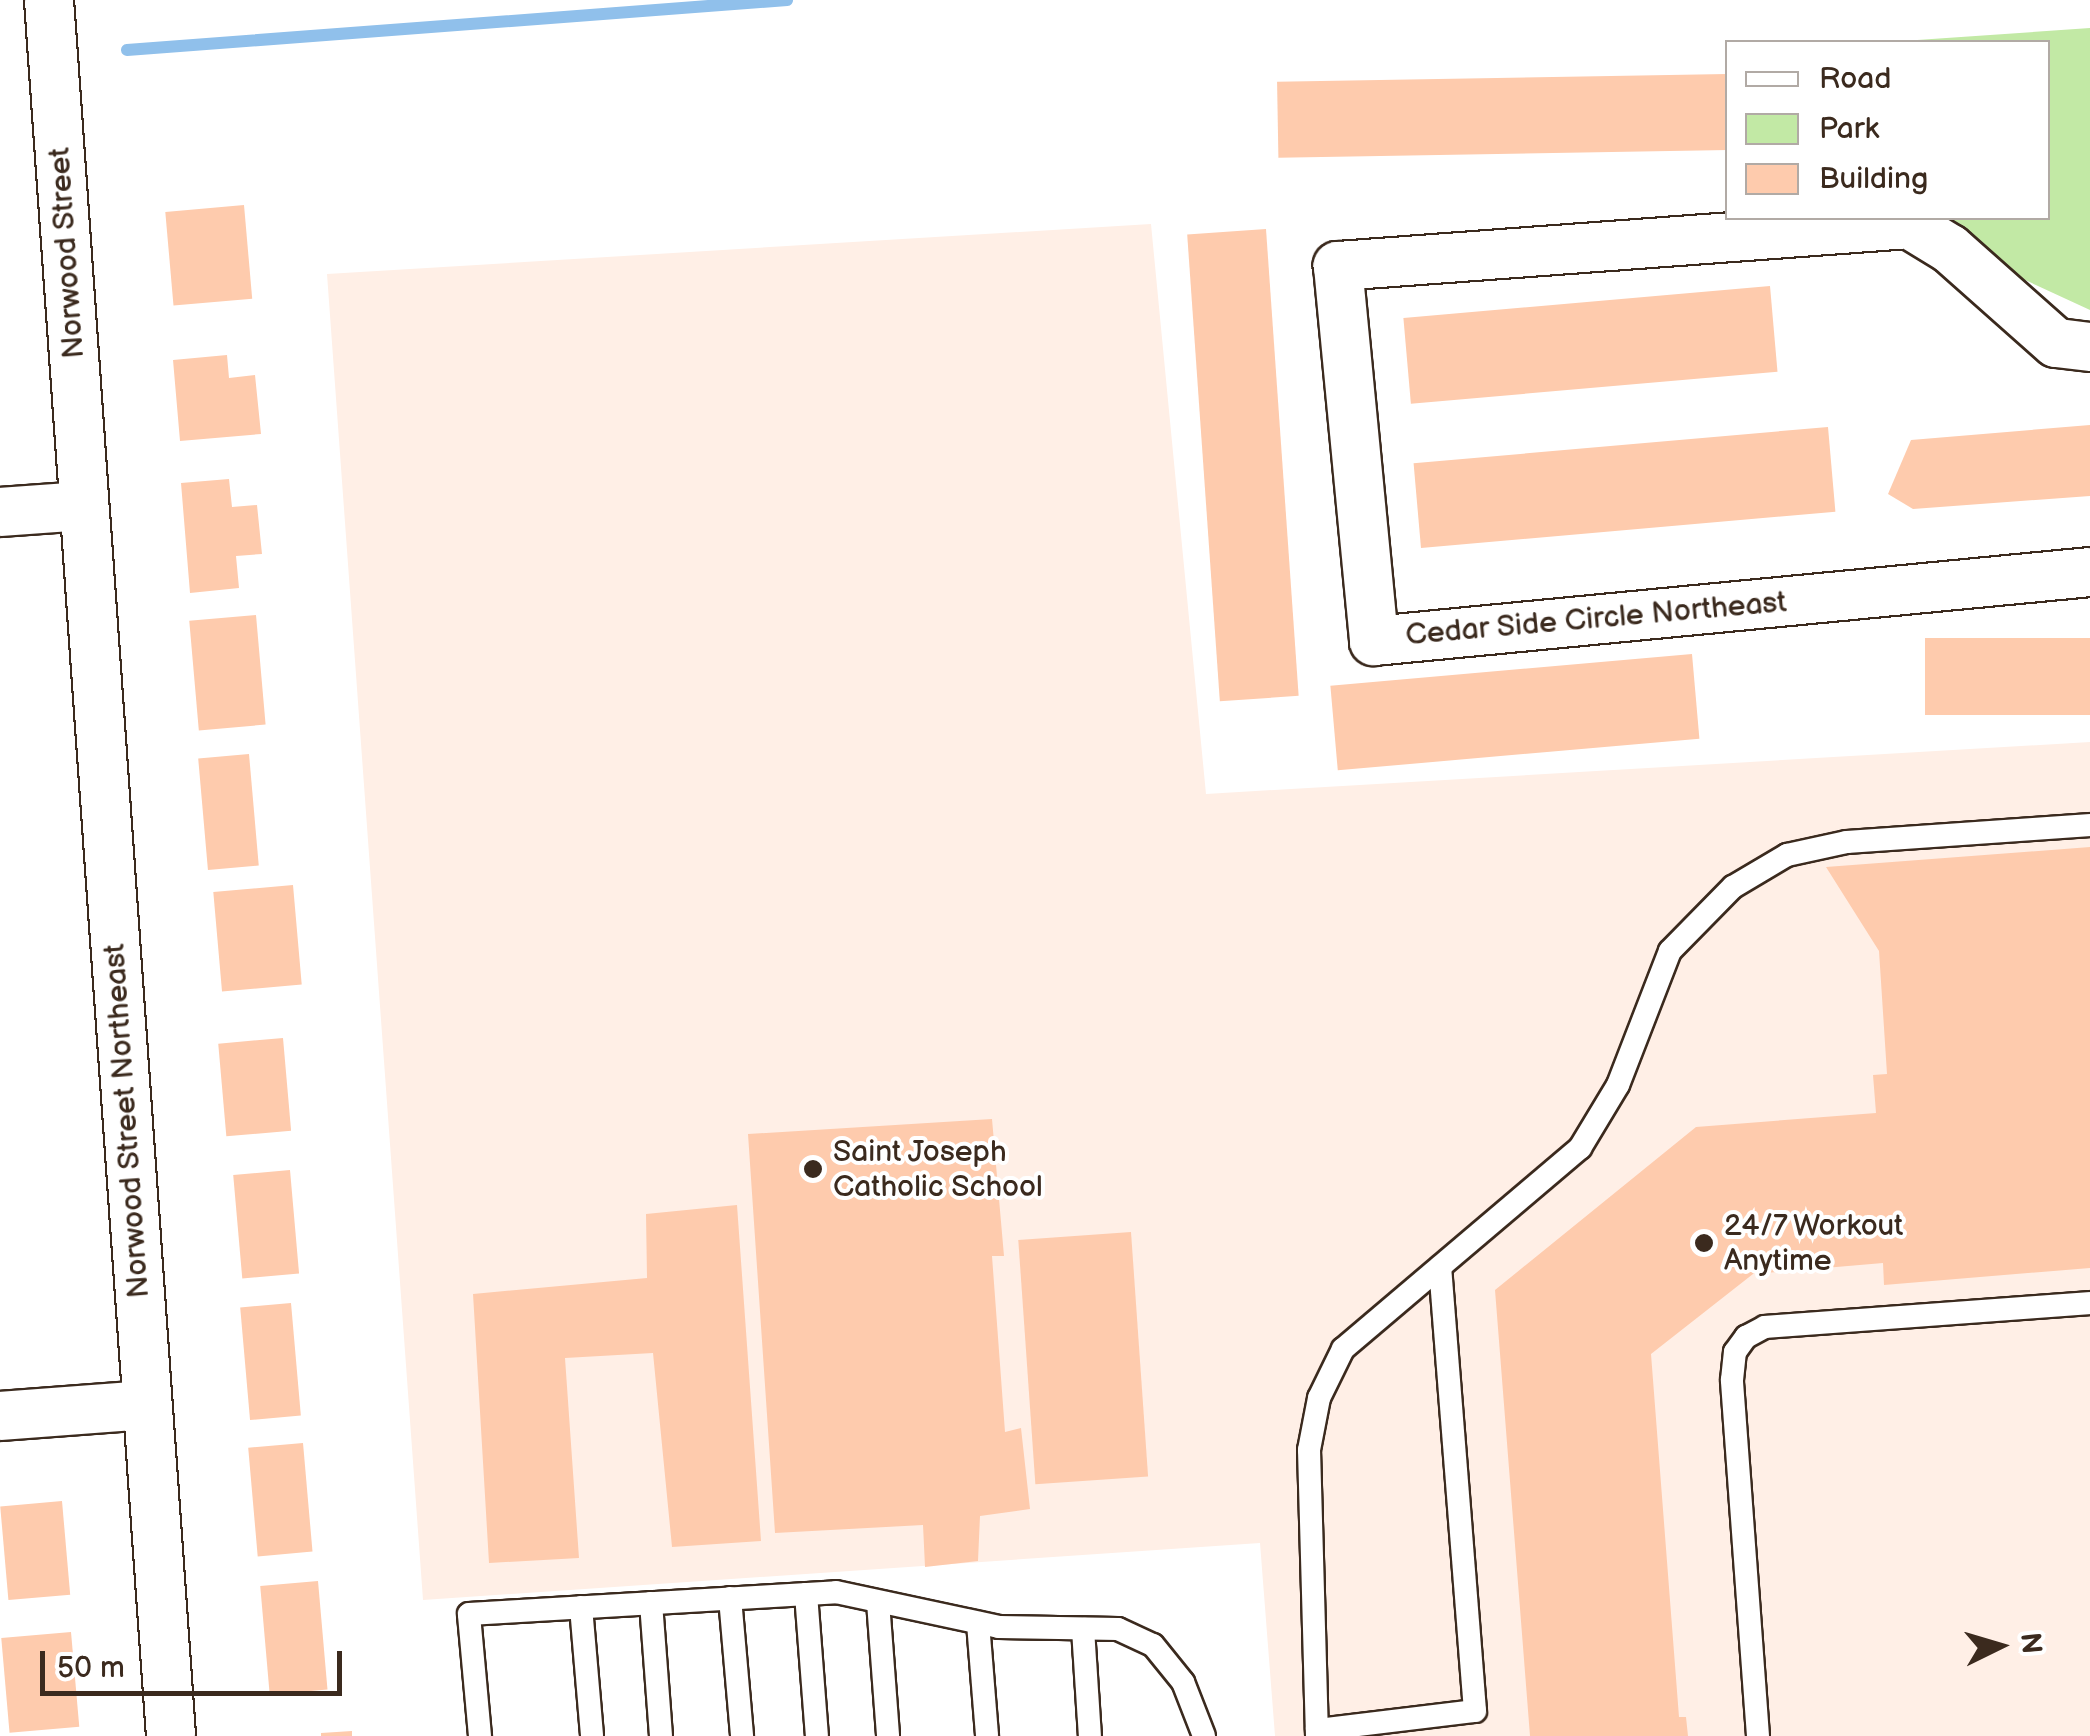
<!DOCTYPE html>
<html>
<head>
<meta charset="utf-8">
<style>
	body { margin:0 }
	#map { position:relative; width:2090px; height:1736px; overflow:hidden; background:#fff; font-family:"Balsamiq Sans",sans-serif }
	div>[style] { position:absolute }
	.built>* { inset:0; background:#ffefe6 }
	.green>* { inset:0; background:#c2e9a5 }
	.stream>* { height:12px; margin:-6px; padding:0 6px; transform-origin:6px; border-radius:6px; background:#90c0eb }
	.building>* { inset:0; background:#fecbad; transform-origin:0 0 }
	.roads { filter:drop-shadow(2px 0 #3b2a1e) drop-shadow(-2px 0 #3b2a1e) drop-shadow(0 2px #3b2a1e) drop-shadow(0 -2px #3b2a1e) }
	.service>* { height:22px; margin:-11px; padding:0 11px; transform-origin:11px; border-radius:11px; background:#fff }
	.minor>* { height:48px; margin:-24px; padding:0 24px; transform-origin:24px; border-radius:24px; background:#fff }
	.dots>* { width:28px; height:28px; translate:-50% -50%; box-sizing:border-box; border:5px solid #fff; border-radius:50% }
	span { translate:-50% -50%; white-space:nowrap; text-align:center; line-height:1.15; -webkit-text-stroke:8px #fff; paint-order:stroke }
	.street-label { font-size:30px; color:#3b2a1e }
	.poi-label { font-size:30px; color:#3b2a1e }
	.left { translate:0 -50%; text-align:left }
	.legend { position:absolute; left:1725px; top:40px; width:325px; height:180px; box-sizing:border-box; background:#fff; border:2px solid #b1aaa5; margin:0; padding:12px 18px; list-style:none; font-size:30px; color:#3b2a1e }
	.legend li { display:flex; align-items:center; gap:20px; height:50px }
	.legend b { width:50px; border:2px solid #b1aaa5 }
	.north { position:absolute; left:1950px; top:1596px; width:100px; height:100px; -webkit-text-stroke:8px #fff; paint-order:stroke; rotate:85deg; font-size:28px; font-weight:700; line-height:40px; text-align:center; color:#3b2a1e }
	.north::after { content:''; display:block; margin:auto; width:35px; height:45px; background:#3b2a1e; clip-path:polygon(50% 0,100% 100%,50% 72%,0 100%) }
	.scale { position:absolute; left:40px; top:1651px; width:302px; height:45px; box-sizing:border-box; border:5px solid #3b2a1e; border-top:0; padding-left:12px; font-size:30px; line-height:35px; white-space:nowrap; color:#3b2a1e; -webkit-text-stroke:8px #fff; paint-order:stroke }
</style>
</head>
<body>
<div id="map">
	<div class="built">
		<div style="clip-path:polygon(1151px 224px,1206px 794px,2090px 742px,2090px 1736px,1275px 1736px,1260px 1543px,423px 1600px,327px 274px)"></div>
	</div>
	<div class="green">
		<div style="clip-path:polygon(2090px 28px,2090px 310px,2010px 273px,1945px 218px,2048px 218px,2048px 42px,1888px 42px)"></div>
	</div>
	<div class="stream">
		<div style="left:127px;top:50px;width:662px;rotate:-4.33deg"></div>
	</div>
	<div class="building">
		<div style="left:1727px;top:74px;width:76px;height:450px;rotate:89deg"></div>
		<div style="left:244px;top:205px;width:94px;height:79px;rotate:85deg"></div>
		<div style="left:1266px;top:229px;width:468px;height:79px;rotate:86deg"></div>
		<div style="left:1770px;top:286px;width:86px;height:368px;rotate:85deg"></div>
		<div style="clip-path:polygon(227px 355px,229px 378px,255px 375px,261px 434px,180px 441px,173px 360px)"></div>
		<div style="clip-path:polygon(2090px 425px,2090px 496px,1913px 509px,1888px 494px,1911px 440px)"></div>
		<div style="left:1828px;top:427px;width:85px;height:416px;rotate:85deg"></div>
		<div style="clip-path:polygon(229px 479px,232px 507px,257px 505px,262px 554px,236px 556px,239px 588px,190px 593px,181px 483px)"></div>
		<div style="left:256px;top:615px;width:110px;height:67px;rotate:85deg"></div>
		<div style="left:2090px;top:638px;width:77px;height:165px;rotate:90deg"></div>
		<div style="left:1692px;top:654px;width:85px;height:363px;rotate:85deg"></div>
		<div style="left:249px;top:754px;width:112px;height:51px;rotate:85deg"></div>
		<div style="clip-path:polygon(2090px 847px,2090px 1268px,1884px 1285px,1883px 1263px,1753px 1274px,1651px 1354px,1679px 1717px,1686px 1717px,1688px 1736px,1530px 1736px,1495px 1290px,1696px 1127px,1876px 1113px,1873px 1075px,1887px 1074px,1879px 951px,1826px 867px)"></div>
		<div style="left:293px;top:885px;width:100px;height:80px;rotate:85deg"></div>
		<div style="left:283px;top:1038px;width:93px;height:65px;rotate:85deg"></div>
		<div style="clip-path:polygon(992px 1119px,1004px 1256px,992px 1256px,1005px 1432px,1021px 1428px,1030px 1509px,980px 1516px,978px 1561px,925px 1567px,923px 1525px,775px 1533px,748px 1134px)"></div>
		<div style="left:290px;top:1170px;width:104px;height:57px;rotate:85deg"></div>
		<div style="clip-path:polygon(737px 1205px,761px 1541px,672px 1547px,653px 1353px,565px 1358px,579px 1558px,489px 1563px,473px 1294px,647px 1278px,646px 1214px)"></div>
		<div style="left:1131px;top:1232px;width:245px;height:113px;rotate:86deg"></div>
		<div style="left:291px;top:1303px;width:113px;height:51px;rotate:85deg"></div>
		<div style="left:303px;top:1443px;width:109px;height:55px;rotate:85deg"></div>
		<div style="left:62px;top:1501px;width:94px;height:62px;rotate:85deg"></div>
		<div style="left:318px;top:1581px;width:109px;height:58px;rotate:85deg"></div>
		<div style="left:71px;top:1632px;width:95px;height:70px;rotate:85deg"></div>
		<div style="clip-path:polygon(352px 1731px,352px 1736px,321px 1736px,321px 1733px)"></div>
	</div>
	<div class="roads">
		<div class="service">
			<div style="left:806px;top:1594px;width:142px;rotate:85.6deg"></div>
			<div style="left:730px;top:1598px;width:139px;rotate:85deg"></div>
			<div style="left:878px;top:1602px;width:134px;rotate:85.7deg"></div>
			<div style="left:651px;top:1603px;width:133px;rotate:85.7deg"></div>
			<div style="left:581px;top:1607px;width:129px;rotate:85.1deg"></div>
			<div style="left:978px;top:1623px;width:113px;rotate:85.4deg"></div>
			<div style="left:1083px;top:1629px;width:107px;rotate:86.3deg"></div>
			<div style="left:1317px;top:1730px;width:159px;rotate:-6.9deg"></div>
			<div style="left:1475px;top:1711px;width:445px;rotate:-94.5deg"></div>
			<div style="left:480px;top:1736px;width:122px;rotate:-95.2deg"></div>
			<div style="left:469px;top:1614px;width:368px;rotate:-3.4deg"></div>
			<div style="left:836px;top:1592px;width:167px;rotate:12.1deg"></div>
			<div style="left:999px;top:1627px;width:119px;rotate:1deg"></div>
			<div style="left:1118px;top:1629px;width:38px;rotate:25deg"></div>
			<div style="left:1153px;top:1645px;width:48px;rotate:51deg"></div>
			<div style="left:1183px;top:1682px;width:58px;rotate:68.7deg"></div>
			<div style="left:1317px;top:1736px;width:286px;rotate:-91.6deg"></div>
			<div style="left:1309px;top:1450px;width:53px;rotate:-79.1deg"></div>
			<div style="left:1319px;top:1398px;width:55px;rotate:-63.9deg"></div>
			<div style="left:1343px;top:1349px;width:311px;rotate:-40.3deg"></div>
			<div style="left:1580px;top:1148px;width:74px;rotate:-58.9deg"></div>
			<div style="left:1618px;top:1085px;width:144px;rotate:-68.8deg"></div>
			<div style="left:1670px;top:951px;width:90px;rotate:-45.5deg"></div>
			<div style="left:1733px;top:887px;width:63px;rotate:-30.7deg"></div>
			<div style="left:1787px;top:855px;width:61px;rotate:-12.2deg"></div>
			<div style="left:1847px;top:842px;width:244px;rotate:-4deg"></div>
			<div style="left:1758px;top:1736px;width:357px;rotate:-94.2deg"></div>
			<div style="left:1732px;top:1380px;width:28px;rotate:-84deg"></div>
			<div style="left:1735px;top:1352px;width:19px;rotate:-54deg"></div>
			<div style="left:1746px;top:1337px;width:21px;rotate:-28deg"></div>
			<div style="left:1765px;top:1327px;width:326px;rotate:-4.2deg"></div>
		</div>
		<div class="minor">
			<div style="left:49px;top:0;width:1740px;rotate:85.98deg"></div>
			<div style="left:2090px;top:347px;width:34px;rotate:-173deg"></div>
			<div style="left:2056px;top:343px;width:142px;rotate:-138.4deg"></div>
			<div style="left:1950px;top:249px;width:48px;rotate:-148.6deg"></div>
			<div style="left:1909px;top:224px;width:573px;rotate:175.79deg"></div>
			<div style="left:1338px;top:266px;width:377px;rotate:84.5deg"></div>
			<div style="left:1374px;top:641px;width:719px;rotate:-5.5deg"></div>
			<div style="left:0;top:512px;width:84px;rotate:-4.1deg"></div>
			<div style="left:0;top:1416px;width:146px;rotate:-4.3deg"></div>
		</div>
	</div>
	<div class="dots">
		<div style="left:813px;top:1169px;background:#3b2a1e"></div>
		<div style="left:1704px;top:1243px;background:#3b2a1e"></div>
	</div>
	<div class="street-label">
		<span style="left:67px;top:253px;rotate:-94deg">Norwood Street</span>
		<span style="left:1596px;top:619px;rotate:-5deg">Cedar Side Circle Northeast</span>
		<span style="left:127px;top:1121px;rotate:-94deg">Norwood Street Northeast</span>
	</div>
	<div class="poi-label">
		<span class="left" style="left:833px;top:1169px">Saint Joseph<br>Catholic School</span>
		<span class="left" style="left:1724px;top:1243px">24/7 Workout<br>Anytime</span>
	</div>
	<ul class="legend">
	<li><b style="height:12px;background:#fff"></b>Road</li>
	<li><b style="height:28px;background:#c2e9a5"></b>Park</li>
	<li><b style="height:28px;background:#fecbad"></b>Building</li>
	</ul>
	<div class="north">N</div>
	<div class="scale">50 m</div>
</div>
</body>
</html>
